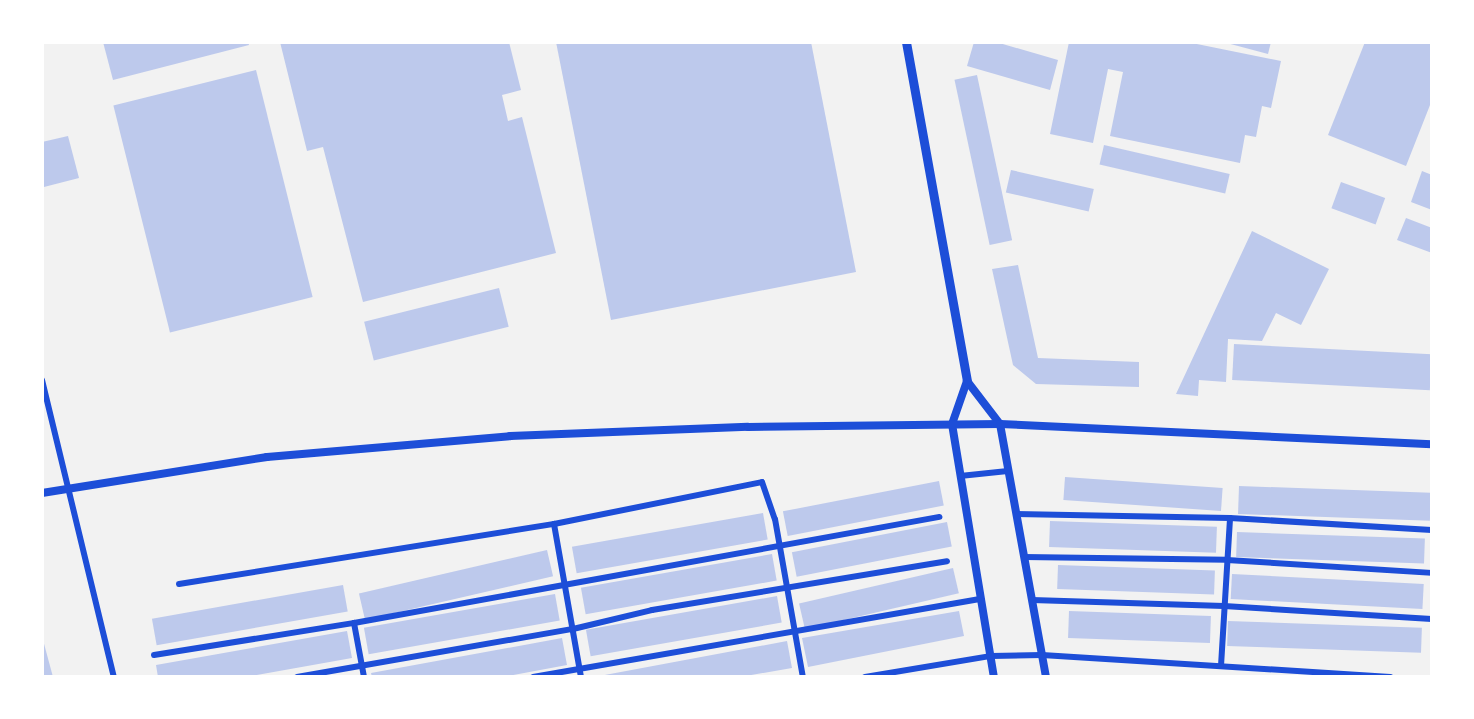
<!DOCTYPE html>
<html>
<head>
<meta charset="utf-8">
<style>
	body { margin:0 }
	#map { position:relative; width:1474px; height:719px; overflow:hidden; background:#f2f2f2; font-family:"Source Serif 4",serif }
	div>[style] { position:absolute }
	.building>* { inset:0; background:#bdc9ec; transform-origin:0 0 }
	.minor>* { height:6px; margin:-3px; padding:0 3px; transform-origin:3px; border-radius:3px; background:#1d4ed8 }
	.tertiary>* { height:8px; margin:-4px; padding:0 4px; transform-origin:4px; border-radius:4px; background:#1d4ed8 }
	.secondary>* { height:9px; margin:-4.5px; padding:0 4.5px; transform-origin:4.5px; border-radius:4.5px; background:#1d4ed8 }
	span { translate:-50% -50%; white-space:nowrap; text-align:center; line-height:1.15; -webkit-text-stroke:5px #fff; paint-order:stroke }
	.frame { position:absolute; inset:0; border:44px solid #fff; pointer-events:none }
</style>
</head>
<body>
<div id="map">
	<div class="building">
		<div style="clip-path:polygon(103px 42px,248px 42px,249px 45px,113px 80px)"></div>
		<div style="clip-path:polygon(280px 42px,509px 42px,521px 90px,502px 95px,508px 121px,522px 117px,556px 253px,363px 302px,323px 147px,307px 151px)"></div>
		<div style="clip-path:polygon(556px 42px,811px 42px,856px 272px,611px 320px)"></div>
		<div style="clip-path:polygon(974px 42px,996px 42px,1058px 60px,1050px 90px,967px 66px)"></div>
		<div style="clip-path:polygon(1069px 42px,1187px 42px,1281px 61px,1271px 108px,1262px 106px,1256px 137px,1245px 135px,1240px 163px,1110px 136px,1123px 72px,1108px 69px,1093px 143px,1050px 134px)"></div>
		<div style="clip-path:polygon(1223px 42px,1271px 42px,1268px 54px)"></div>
		<div style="clip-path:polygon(1365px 42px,1432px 42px,1432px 100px,1406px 166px,1328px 135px)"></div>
		<div style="left:256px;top:70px;width:234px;height:147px;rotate:76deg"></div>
		<div style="left:977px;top:75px;width:169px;height:23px;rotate:78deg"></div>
		<div style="clip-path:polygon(68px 136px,79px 178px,44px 187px,42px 142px)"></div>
		<div style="left:1104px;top:145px;width:129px;height:20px;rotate:13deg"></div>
		<div style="left:1011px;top:170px;width:85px;height:23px;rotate:13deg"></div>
		<div style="clip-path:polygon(1422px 171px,1432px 175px,1432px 210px,1411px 202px)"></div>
		<div style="left:1341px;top:182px;width:47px;height:28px;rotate:20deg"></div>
		<div style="clip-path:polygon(1406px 218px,1432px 228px,1432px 253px,1397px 240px)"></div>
		<div style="clip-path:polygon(1252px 231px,1329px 269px,1301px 325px,1276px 313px,1262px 341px,1228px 339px,1226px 382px,1199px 380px,1198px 396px,1176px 394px)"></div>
		<div style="clip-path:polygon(1018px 265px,1038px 358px,1139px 362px,1139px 387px,1036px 384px,1013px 365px,992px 269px)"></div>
		<div style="left:499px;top:288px;width:40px;height:139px;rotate:76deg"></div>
		<div style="left:1234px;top:344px;width:198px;height:36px;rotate:3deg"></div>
		<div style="left:1065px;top:477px;width:158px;height:23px;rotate:4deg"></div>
		<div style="left:939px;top:481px;width:25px;height:159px;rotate:79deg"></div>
		<div style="left:1239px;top:486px;width:192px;height:28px;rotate:2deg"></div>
		<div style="left:763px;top:513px;width:27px;height:194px;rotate:80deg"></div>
		<div style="left:1050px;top:521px;width:167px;height:26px;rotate:2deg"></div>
		<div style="left:947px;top:522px;width:25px;height:158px;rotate:79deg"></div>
		<div style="left:1237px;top:532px;width:188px;height:25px;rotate:2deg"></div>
		<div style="left:547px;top:550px;width:27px;height:193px;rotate:77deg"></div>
		<div style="left:772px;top:554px;width:27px;height:194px;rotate:80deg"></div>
		<div style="left:1058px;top:565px;width:157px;height:24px;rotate:2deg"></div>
		<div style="left:953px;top:568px;width:26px;height:158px;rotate:77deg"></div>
		<div style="left:1232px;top:574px;width:192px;height:25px;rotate:3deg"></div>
		<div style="left:343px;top:585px;width:27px;height:194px;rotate:80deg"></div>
		<div style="left:555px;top:594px;width:27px;height:194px;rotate:80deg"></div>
		<div style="left:777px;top:596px;width:27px;height:194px;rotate:80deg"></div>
		<div style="clip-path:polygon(959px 611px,964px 636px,808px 667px,802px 638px)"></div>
		<div style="left:1069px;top:611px;width:142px;height:27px;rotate:2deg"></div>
		<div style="left:1228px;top:621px;width:194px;height:25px;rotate:2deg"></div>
		<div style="clip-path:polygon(347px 631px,352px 658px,246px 677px,158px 677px,156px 665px)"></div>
		<div style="clip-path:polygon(562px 638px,567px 665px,503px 677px,372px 677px,371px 673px)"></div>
		<div style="clip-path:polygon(42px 640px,43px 640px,53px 677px,42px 677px)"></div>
		<div style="clip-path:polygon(787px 641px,792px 668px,740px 677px,594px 677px)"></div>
	</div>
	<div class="minor">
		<div style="left:42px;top:380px;width:306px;rotate:76.4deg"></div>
		<div style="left:960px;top:476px;width:48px;rotate:-5.9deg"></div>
		<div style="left:1016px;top:514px;width:214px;rotate:1.1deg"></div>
		<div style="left:1230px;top:518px;width:202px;rotate:3.4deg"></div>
		<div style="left:554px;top:524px;width:155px;rotate:80deg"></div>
		<div style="left:1024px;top:557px;width:203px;rotate:0.8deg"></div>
		<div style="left:1227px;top:560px;width:205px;rotate:3.6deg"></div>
		<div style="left:179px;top:584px;width:380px;rotate:-9.1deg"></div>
		<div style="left:554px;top:524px;width:212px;rotate:-11.4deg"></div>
		<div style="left:762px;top:482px;width:39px;rotate:71deg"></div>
		<div style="left:775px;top:519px;width:160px;rotate:80deg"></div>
		<div style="left:1032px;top:600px;width:192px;rotate:1.8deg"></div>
		<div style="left:1224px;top:606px;width:208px;rotate:3.6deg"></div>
		<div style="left:354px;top:623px;width:55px;rotate:79.5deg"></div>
		<div style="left:154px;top:655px;width:203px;rotate:-9.1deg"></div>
		<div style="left:354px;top:623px;width:595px;rotate:-10.27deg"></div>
		<div style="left:1221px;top:666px;width:148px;rotate:-86.5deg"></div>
		<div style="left:297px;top:677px;width:280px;rotate:-9.9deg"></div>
		<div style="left:573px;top:629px;width:81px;rotate:-13.5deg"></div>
		<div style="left:652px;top:610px;width:299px;rotate:-9.4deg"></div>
		<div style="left:533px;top:677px;width:455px;rotate:-9.9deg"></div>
		<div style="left:865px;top:677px;width:128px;rotate:-9.5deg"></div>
		<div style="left:991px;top:656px;width:51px;rotate:-1.1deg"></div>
		<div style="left:1042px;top:655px;width:349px;rotate:3.6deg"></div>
	</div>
	<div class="tertiary">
		<div style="left:967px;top:381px;width:54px;rotate:52.5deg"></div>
		<div style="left:1000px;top:424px;width:257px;rotate:79.7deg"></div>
		<div style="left:967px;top:381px;width:46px;rotate:109.2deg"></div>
		<div style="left:952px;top:424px;width:256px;rotate:80.6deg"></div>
		<div style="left:42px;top:493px;width:228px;rotate:-9.1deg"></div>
		<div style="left:267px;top:457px;width:244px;rotate:-4.9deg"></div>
		<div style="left:510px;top:436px;width:238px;rotate:-2.2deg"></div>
		<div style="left:748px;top:427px;width:252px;rotate:-0.7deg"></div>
		<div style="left:1000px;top:424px;width:432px;rotate:2.7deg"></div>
	</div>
	<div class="secondary">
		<div style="left:906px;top:42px;width:344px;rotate:79.8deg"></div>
	</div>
	<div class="frame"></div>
</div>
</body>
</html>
